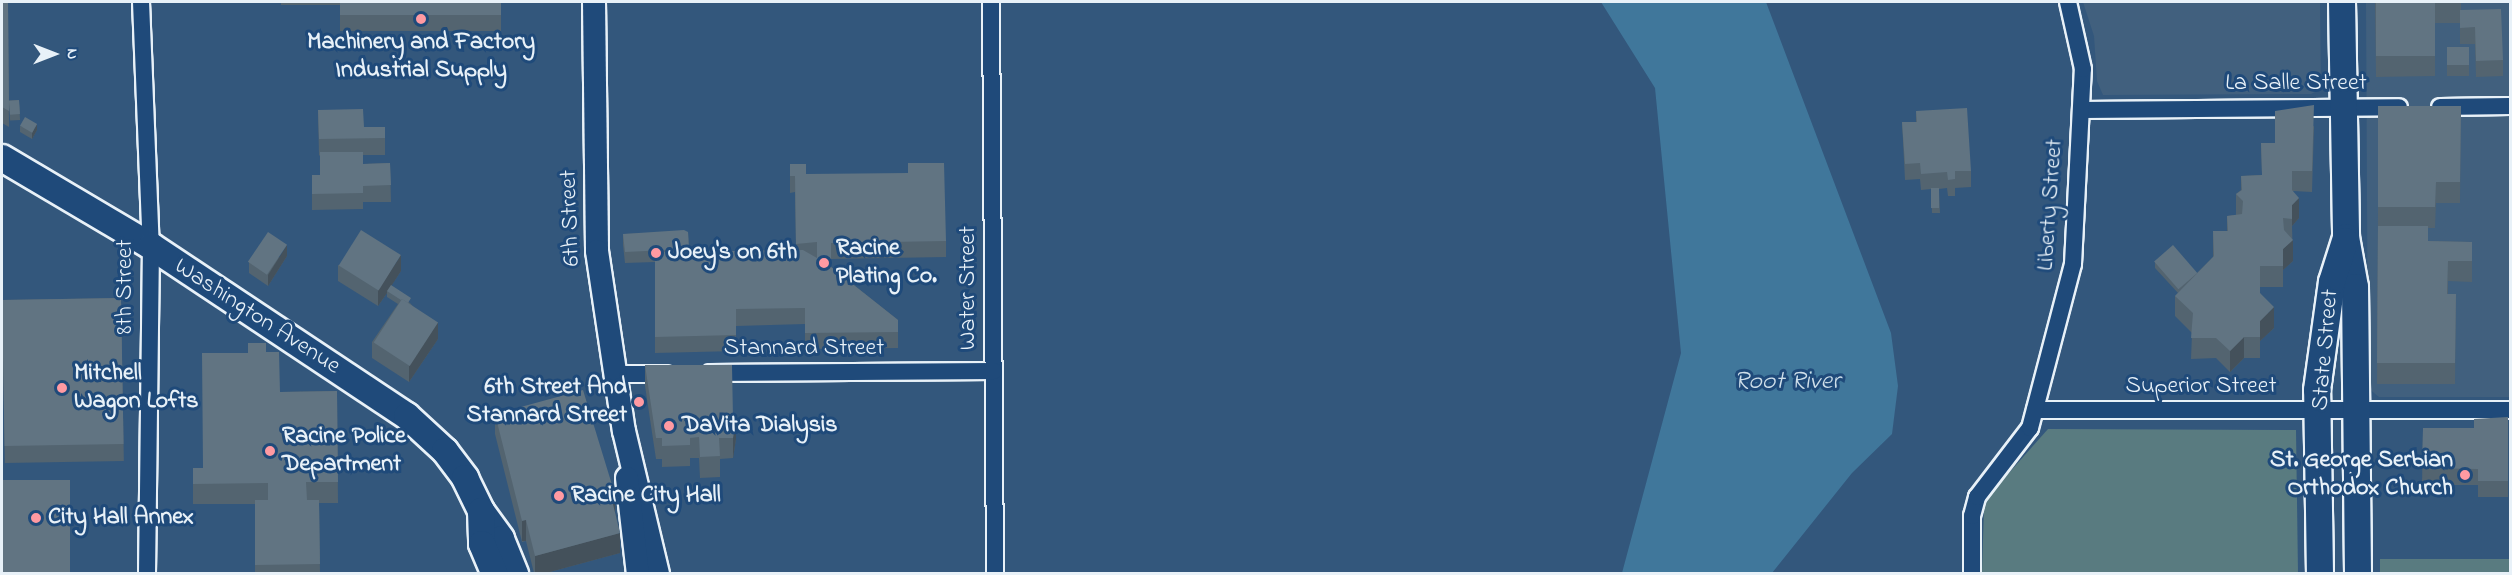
<!DOCTYPE html>
<html>
<head>
<meta charset="utf-8">
<style>
	body { margin:0 }
	#map { position:relative; width:2512px; height:575px; overflow:hidden; background:#33577c; font-family:"Indie Flower",sans-serif }
	div>[style] { position:absolute }
	.built>* { inset:0; background:#41607e }
	.green>* { inset:0; background:#597b80; transform-origin:0 0 }
	.water>* { inset:0; background:#40779b }
	.roads { filter:drop-shadow(2px 0 #e8f1f8) drop-shadow(-2px 0 #e8f1f8) drop-shadow(0 2px #e8f1f8) drop-shadow(0 -2px #e8f1f8) }
	.street>* { height:16px; margin:-8px; padding:0 8px; transform-origin:8px; border-radius:8px; background:#1f4a7a }
	.secondary>* { height:22px; margin:-11px; padding:0 11px; transform-origin:11px; border-radius:11px; background:#1f4a7a }
	.primary>* { height:26px; margin:-13px; padding:0 13px; transform-origin:13px; border-radius:13px; background:#1f4a7a }
	.wall>* { inset:0; background:#536470; transform-origin:0 0 }
	.shaded-wall>* { inset:0; background:#44515b; transform-origin:0 0 }
	.building>* { inset:0; background:#617482; transform-origin:0 0 }
	.dots>* { width:16px; height:16px; translate:-50% -50%; box-sizing:border-box; border:3px solid #1f4a7a; border-radius:50% }
	span { translate:-50% -50%; white-space:nowrap; text-align:center; line-height:1.15; -webkit-text-stroke:6px #1f4a7a; paint-order:stroke }
	.poi-label { font-size:24px; color:#e8f1f8; font-weight:700 }
	.left { translate:0 -50%; text-align:left }
	.right { translate:-100% -50%; text-align:right }
	.street-label { font-size:24px; color:#e8f1f8 }
	.water-label { font-size:26px; color:#cfdfea; font-style:italic }
	.frame { position:absolute; inset:0; border:3px solid #e8f1f8; pointer-events:none }
	.north { position:absolute; left:24px; top:24px; width:60px; height:60px; -webkit-text-stroke:4px #1f4a7a; paint-order:stroke; rotate:90deg; font-size:16px; font-weight:700; line-height:24px; text-align:center; color:#e8f1f8 }
	.north::after { content:''; display:block; margin:auto; width:21px; height:27px; background:#e8f1f8; clip-path:polygon(50% 0,100% 100%,50% 72%,0 100%) }
</style>
</head>
<body>
<div id="map">
	<div class="built">
		<div style="clip-path:polygon(2083px 2px,2320px 2px,2321px 89px,2311px 94px,2103px 95px,2097px 81px,2094px 36px)"></div>
		<div style="clip-path:polygon(2366px 2px,2510px 2px,2510px 397px,2379px 397px,2368px 388px)"></div>
	</div>
	<div class="green">
		<div style="clip-path:polygon(2048px 429px,2296px 430px,2298px 573px,1982px 573px,1984px 507px,1992px 492px)"></div>
		<div style="left:2510px;top:559px;width:14px;height:130px;rotate:90deg"></div>
	</div>
	<div class="water">
		<div style="clip-path:polygon(1601px 2px,1766px 2px,1891px 333px,1898px 386px,1892px 434px,1852px 473px,1772px 573px,1622px 573px,1681px 353px,1655px 88px)"></div>
	</div>
	<div class="roads">
		<div class="street">
			<div style="left:141px;top:2px;width:244px;rotate:87.7deg"></div>
			<div style="left:151px;top:246px;width:328px;rotate:90.7deg"></div>
			<div style="left:991px;top:2px;width:572px;rotate:89.6deg"></div>
			<div style="left:2440px;top:107px;width:70px;rotate:-0.8deg"></div>
			<div style="left:2082px;top:110px;width:317px;rotate:-0.5deg"></div>
			<div style="left:710px;top:373px;width:284px;rotate:-0.4deg"></div>
			<div style="left:614px;top:374px;width:52px"></div>
			<div style="left:2035px;top:410px;width:475px"></div>
			<div style="left:1972px;top:574px;width:58px;rotate:-90deg"></div>
			<div style="left:1972px;top:516px;width:20px;rotate:-75deg"></div>
			<div style="left:1977px;top:497px;width:87px;rotate:-52.5deg"></div>
			<div style="left:2030px;top:428px;width:170px;rotate:-75.3deg"></div>
			<div style="left:2073px;top:264px;width:195px;rotate:-87.1deg"></div>
			<div style="left:2083px;top:69px;width:69px;rotate:-102.6deg"></div>
		</div>
		<div class="secondary">
			<div style="left:594px;top:2px;width:249px;rotate:89.3deg"></div>
			<div style="left:597px;top:251px;width:182px;rotate:81.5deg"></div>
			<div style="left:624px;top:431px;width:147px;rotate:76.6deg"></div>
			<div style="left:627px;top:478px;width:97px;rotate:83.5deg"></div>
		</div>
		<div class="primary">
			<div style="left:2342px;top:2px;width:235px;rotate:89deg"></div>
			<div style="left:2346px;top:237px;width:51px;rotate:79.8deg"></div>
			<div style="left:2355px;top:287px;width:287px;rotate:89.4deg"></div>
			<div style="left:2px;top:158px;width:173px;rotate:30.6deg"></div>
			<div style="left:151px;top:246px;width:307px;rotate:33.6deg"></div>
			<div style="left:407px;top:416px;width:52px;rotate:42.6deg"></div>
			<div style="left:445px;top:451px;width:34px;rotate:53deg"></div>
			<div style="left:465px;top:478px;width:37px;rotate:64deg"></div>
			<div style="left:481px;top:511px;width:34px;rotate:54deg"></div>
			<div style="left:501px;top:539px;width:38px;rotate:68deg"></div>
			<div style="left:481px;top:511px;width:33px;rotate:88deg"></div>
			<div style="left:482px;top:544px;width:33px;rotate:67deg"></div>
			<div style="left:2320px;top:574px;width:184px;rotate:-90.9deg"></div>
			<div style="left:2317px;top:390px;width:109px;rotate:-82.1deg"></div>
			<div style="left:2332px;top:282px;width:43px;rotate:-72.4deg"></div>
		</div>
	</div>
	<div class="wall">
		<div style="clip-path:polygon(2px 2px,8px 2px,9px 127px,2px 123px)"></div>
		<div style="clip-path:polygon(281px 2px,501px 2px,501px 31px,340px 31px,340px 5px,281px 5px)"></div>
		<div style="clip-path:polygon(2375px 2px,2461px 2px,2461px 10px,2503px 60px,2503px 76px,2476px 77px,2475px 44px,2460px 44px,2460px 23px,2435px 23px,2435px 76px,2376px 77px)"></div>
		<div style="left:2447px;top:47px;width:22px;height:29px"></div>
		<div style="left:19px;top:100px;width:20px;height:10px;rotate:87deg"></div>
		<div style="clip-path:polygon(2461px 106px,2460px 203px,2436px 203px,2435px 228px,2428px 228px,2428px 241px,2472px 242px,2472px 282px,2448px 281px,2448px 294px,2456px 294px,2455px 384px,2377px 384px,2378px 207px)"></div>
		<div style="clip-path:polygon(318px 110px,364px 127px,385px 127px,385px 155px,363px 155px,363px 164px,390px 163px,391px 202px,363px 202px,363px 209px,312px 210px,312px 175px,320px 175px,320px 155px,319px 156px)"></div>
		<div style="clip-path:polygon(1916px 111px,1971px 171px,1971px 187px,1955px 188px,1955px 196px,1948px 196px,1947px 188px,1939px 189px,1940px 213px,1932px 213px,1931px 189px,1921px 190px,1920px 179px,1905px 180px,1902px 122px,1916px 122px)"></div>
		<div style="clip-path:polygon(20px 126px,37px 130px,32px 139px,20px 132px)"></div>
		<div style="clip-path:polygon(2314px 126px,2312px 192px,2293px 191px,2299px 218px,2292px 226px,2293px 261px,2283px 270px,2283px 287px,2260px 287px,2260px 293px,2274px 328px,2260px 341px,2260px 358px,2244px 358px,2230px 372px,2216px 358px,2191px 359px,2192px 333px,2175px 316px,2175px 296px,2178px 293px,2155px 268px,2155px 262px,2197px 273px,2213px 257px,2213px 231px,2227px 231px,2227px 216px,2236px 215px,2236px 194px,2241px 190px,2241px 176px,2262px 175px,2261px 143px,2275px 143px)"></div>
		<div style="clip-path:polygon(790px 164px,806px 174px,946px 241px,946px 257px,831px 259px,831px 267px,898px 320px,898px 348px,805px 349px,805px 324px,736px 326px,736px 351px,655px 353px,655px 262px,625px 263px,623px 245px,623px 234px,688px 232px,689px 252px,796px 250px,795px 192px,790px 193px)"></div>
		<div style="clip-path:polygon(287px 256px,268px 286px,249px 273px,249px 262px)"></div>
		<div style="clip-path:polygon(338px 265px,401px 271px,391px 286px,411px 304px,438px 339px,409px 382px,372px 358px,372px 342px,398px 304px,387px 297px,387px 293px,378px 306px,338px 281px)"></div>
		<div style="left:121px;top:298px;width:163px;height:119px;rotate:89deg"></div>
		<div style="clip-path:polygon(266px 352px,280px 392px,337px 391px,338px 503px,319px 503px,320px 573px,255px 573px,255px 504px,193px 504px,193px 468px,203px 468px,248px 353px)"></div>
		<div style="clip-path:polygon(645px 365px,733px 418px,736px 439px,733px 458px,720px 459px,720px 477px,700px 478px,699px 458px,690px 458px,690px 466px,662px 467px,662px 459px,656px 459px,645px 386px)"></div>
		<div style="clip-path:polygon(495px 414px,615px 512px,620px 553px,546px 573px,534px 573px,526px 541px,522px 542px,495px 434px)"></div>
		<div style="clip-path:polygon(2508px 417px,2508px 497px,2478px 497px,2478px 485px,2422px 485px,2423px 428px,2474px 428px)"></div>
	</div>
	<div class="shaded-wall">
		<div style="clip-path:polygon(37px 124px,37px 130px,32px 139px,32px 133px)"></div>
		<div style="clip-path:polygon(2299px 198px,2299px 218px,2292px 226px,2292px 205px)"></div>
		<div style="clip-path:polygon(2293px 240px,2293px 261px,2283px 270px,2283px 249px)"></div>
		<div style="clip-path:polygon(287px 245px,287px 256px,268px 286px,268px 275px)"></div>
		<div style="clip-path:polygon(401px 255px,401px 271px,388px 291px,387px 291px,387px 293px,378px 306px,378px 290px)"></div>
		<div style="clip-path:polygon(2274px 307px,2274px 328px,2260px 341px,2260px 321px)"></div>
		<div style="clip-path:polygon(438px 322px,438px 339px,409px 382px,409px 366px)"></div>
		<div style="clip-path:polygon(2244px 337px,2244px 358px,2230px 372px,2230px 351px)"></div>
		<div style="clip-path:polygon(736px 418px,736px 439px,733px 458px,733px 438px)"></div>
		<div style="clip-path:polygon(615px 497px,615px 517px,612px 500px)"></div>
		<div style="left:526px;top:520px;width:21px;height:4px;rotate:90deg"></div>
		<div style="clip-path:polygon(620px 533px,620px 553px,546px 573px,535px 573px,535px 556px)"></div>
	</div>
	<div class="building">
		<div style="clip-path:polygon(2px 2px,8px 2px,9px 111px,2px 107px)"></div>
		<div style="left:340px;top:2px;width:161px;height:13px"></div>
		<div style="clip-path:polygon(2376px 2px,2461px 2px,2435px 2px,2435px 56px,2376px 56px)"></div>
		<div style="clip-path:polygon(2501px 9px,2503px 60px,2476px 61px,2475px 27px,2460px 28px,2460px 10px)"></div>
		<div style="left:2447px;top:47px;width:22px;height:18px"></div>
		<div style="left:19px;top:100px;width:14px;height:10px;rotate:86deg"></div>
		<div style="clip-path:polygon(2314px 105px,2312px 171px,2292px 171px,2292px 190px,2299px 198px,2292px 205px,2292px 219px,2283px 218px,2284px 230px,2293px 240px,2283px 249px,2283px 266px,2260px 266px,2260px 293px,2274px 307px,2260px 321px,2260px 337px,2244px 337px,2230px 351px,2216px 338px,2191px 338px,2193px 313px,2175px 296px,2214px 256px,2213px 231px,2228px 231px,2227px 216px,2242px 214px,2243px 201px,2236px 194px,2242px 190px,2241px 176px,2262px 175px,2261px 143px,2275px 143px,2275px 111px)"></div>
		<div style="clip-path:polygon(2378px 106px,2461px 106px,2460px 182px,2436px 182px,2435px 207px,2378px 207px)"></div>
		<div style="clip-path:polygon(1967px 108px,1971px 171px,1955px 171px,1955px 179px,1948px 180px,1947px 172px,1921px 174px,1920px 163px,1905px 164px,1902px 122px,1917px 122px,1916px 111px)"></div>
		<div style="clip-path:polygon(363px 109px,364px 127px,385px 127px,385px 138px,319px 139px,318px 110px)"></div>
		<div style="left:25px;top:117px;width:14px;height:10px;rotate:30deg"></div>
		<div style="clip-path:polygon(320px 152px,363px 152px,363px 164px,390px 163px,391px 185px,363px 186px,363px 193px,312px 194px,312px 175px,320px 175px)"></div>
		<div style="clip-path:polygon(908px 163px,944px 163px,946px 241px,831px 243px,831px 267px,898px 320px,898px 332px,805px 333px,805px 308px,736px 309px,736px 335px,655px 337px,655px 252px,803px 250px,817px 258px,817px 242px,796px 244px,795px 176px,790px 176px,790px 164px,806px 164px,806px 174px,908px 173px)"></div>
		<div style="left:1931px;top:188px;width:8px;height:20px"></div>
		<div style="clip-path:polygon(2378px 226px,2428px 226px,2428px 241px,2472px 242px,2472px 261px,2448px 261px,2447px 294px,2456px 294px,2455px 363px,2377px 363px)"></div>
		<div style="left:361px;top:230px;width:47px;height:42px;rotate:32deg"></div>
		<div style="clip-path:polygon(684px 230px,688px 232px,689px 249px,625px 252px,623px 234px)"></div>
		<div style="left:268px;top:232px;width:23px;height:36px;rotate:34deg"></div>
		<div style="left:2173px;top:245px;width:37px;height:25px;rotate:49deg"></div>
		<div style="clip-path:polygon(391px 285px,411px 298px,408px 303px,402px 299px,401px 300px,387px 291px)"></div>
		<div style="left:121px;top:298px;width:146px;height:119px;rotate:89deg"></div>
		<div style="left:402px;top:299px;width:43px;height:52px;rotate:33deg"></div>
		<div style="clip-path:polygon(248px 343px,266px 343px,266px 352px,279px 352px,280px 392px,337px 391px,338px 482px,306px 482px,307px 500px,319px 500px,320px 564px,255px 565px,255px 500px,268px 500px,268px 483px,193px 484px,193px 468px,203px 468px,202px 353px,248px 353px)"></div>
		<div style="clip-path:polygon(645px 365px,732px 365px,733px 418px,736px 418px,733px 438px,719px 438px,720px 456px,700px 457px,699px 437px,690px 438px,690px 445px,662px 446px,662px 438px,656px 438px)"></div>
		<div style="clip-path:polygon(583px 390px,613px 488px,615px 497px,612px 500px,620px 533px,535px 556px,526px 520px,522px 521px,495px 414px)"></div>
		<div style="clip-path:polygon(2508px 417px,2508px 481px,2478px 481px,2478px 469px,2422px 468px,2423px 428px,2474px 428px,2474px 419px)"></div>
		<div style="left:2px;top:480px;width:68px;height:93px"></div>
	</div>
	<div class="dots">
		<div style="left:421px;top:19px;background:#ff9aa2"></div>
		<div style="left:656px;top:253px;background:#ff9aa2"></div>
		<div style="left:824px;top:263px;background:#ff9aa2"></div>
		<div style="left:62px;top:388px;background:#ff9aa2"></div>
		<div style="left:639px;top:402px;background:#ff9aa2"></div>
		<div style="left:669px;top:426px;background:#ff9aa2"></div>
		<div style="left:270px;top:451px;background:#ff9aa2"></div>
		<div style="left:2465px;top:475px;background:#ff9aa2"></div>
		<div style="left:559px;top:496px;background:#ff9aa2"></div>
		<div style="left:36px;top:518px;background:#ff9aa2"></div>
	</div>
	<div class="poi-label">
		<span style="left:421px;top:57px">Machinery and Factory<br>Industrial Supply</span>
		<span class="left" style="left:836px;top:263px">Racine<br>Plating Co.</span>
		<span class="left" style="left:668px;top:253px">Joey's on 6th</span>
		<span class="left" style="left:74px;top:388px">Mitchell<br>Wagon Lofts</span>
		<span class="right" style="left:627px;top:402px">6th Street And<br>Stannard Street</span>
		<span class="left" style="left:682px;top:426px">DaVita Dialysis</span>
		<span class="left" style="left:282px;top:451px">Racine Police<br>Department</span>
		<span class="right" style="left:2453px;top:475px">St. George Serbian<br>Orthodox Church</span>
		<span class="left" style="left:571px;top:496px">Racine City Hall</span>
		<span class="left" style="left:48px;top:518px">City Hall Annex</span>
	</div>
	<div class="street-label">
		<span style="left:2296px;top:84px">La Salle Street</span>
		<span style="left:2051px;top:205px;rotate:-86deg">Liberty Street</span>
		<span style="left:571px;top:218px;rotate:-92deg">6th Street</span>
		<span style="left:126px;top:287px;rotate:-90deg">8th Street</span>
		<span style="left:969px;top:288px;rotate:-90deg">Water Street</span>
		<span style="left:257px;top:317px;rotate:33deg">Washington Avenue</span>
		<span style="left:804px;top:349px">Stannard Street</span>
		<span style="left:2326px;top:350px;rotate:-85deg">State Street</span>
		<span style="left:2201px;top:387px">Superior Street</span>
	</div>
	<div class="water-label">
		<span style="left:1787px;top:383px">Root River</span>
	</div>
	<div class="frame"></div>
	<div class="north">N</div>
</div>
</body>
</html>
